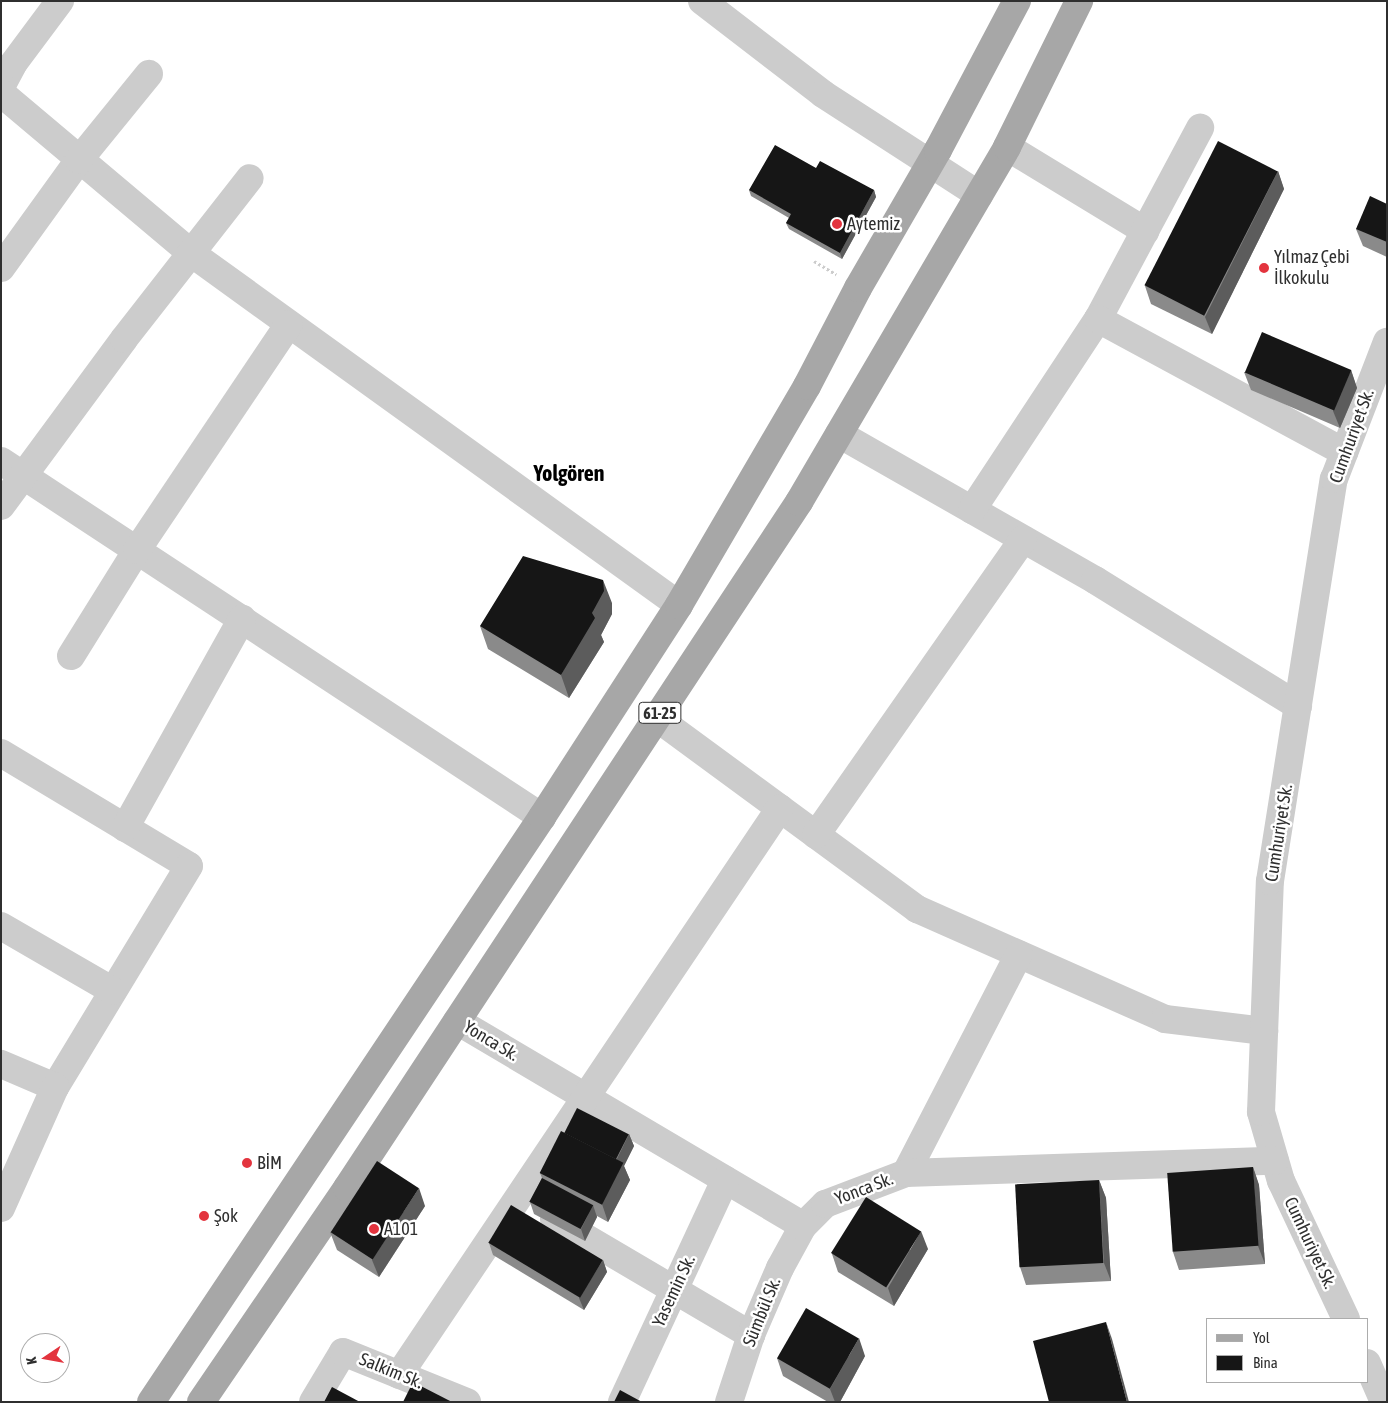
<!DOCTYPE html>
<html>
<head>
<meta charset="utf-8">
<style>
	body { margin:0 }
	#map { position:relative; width:1388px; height:1403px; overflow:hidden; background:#fff; font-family:"Asap Condensed",sans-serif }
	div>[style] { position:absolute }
	.path>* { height:3px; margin-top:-1.5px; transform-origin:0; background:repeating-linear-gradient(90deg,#ccc 0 2.5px,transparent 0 5px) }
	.minor>* { height:28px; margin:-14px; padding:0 14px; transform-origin:14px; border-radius:14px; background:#ccc }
	.primary>* { height:28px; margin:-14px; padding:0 14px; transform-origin:14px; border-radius:14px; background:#a7a7a7 }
	.wall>* { inset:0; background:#8a8a8a }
	.shaded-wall>* { inset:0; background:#5c5c5c }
	.building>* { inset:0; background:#161616; transform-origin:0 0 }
	.dots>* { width:14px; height:14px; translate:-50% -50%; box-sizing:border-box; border:2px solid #fff; border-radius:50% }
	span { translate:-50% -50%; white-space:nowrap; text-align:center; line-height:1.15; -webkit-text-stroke:5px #fff; paint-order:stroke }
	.shield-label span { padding:1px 4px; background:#fff; border:1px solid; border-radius:4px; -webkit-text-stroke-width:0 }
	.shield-label { font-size:16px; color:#2f2f2f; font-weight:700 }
	.poi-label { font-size:18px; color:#2f2f2f }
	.left { translate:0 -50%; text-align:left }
	.street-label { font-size:18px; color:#2f2f2f }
	.district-label { font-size:22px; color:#000; font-weight:700 }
	.frame { position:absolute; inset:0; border:2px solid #2f2f2f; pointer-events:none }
	.legend { position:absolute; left:1206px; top:1318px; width:162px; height:65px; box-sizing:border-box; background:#fff; border:1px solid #acacac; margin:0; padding:6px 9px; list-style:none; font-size:15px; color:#2f2f2f }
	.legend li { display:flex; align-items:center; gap:10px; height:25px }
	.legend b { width:25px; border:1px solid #acacac }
	.north { position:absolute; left:20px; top:1333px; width:50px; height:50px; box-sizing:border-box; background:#fff; border:1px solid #acacac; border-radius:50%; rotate:258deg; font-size:14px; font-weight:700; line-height:20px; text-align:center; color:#2f2f2f }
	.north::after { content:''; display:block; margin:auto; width:18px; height:22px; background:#e3343e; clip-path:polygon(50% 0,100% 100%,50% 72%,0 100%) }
</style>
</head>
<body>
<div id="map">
	<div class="path">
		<div style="left:814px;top:261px;width:26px;rotate:31deg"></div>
	</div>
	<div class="minor">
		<div style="left:702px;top:1px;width:153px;rotate:37.5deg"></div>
		<div style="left:823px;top:94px;width:186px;rotate:32.9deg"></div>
		<div style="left:1px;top:87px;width:26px;rotate:-62deg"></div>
		<div style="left:13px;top:64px;width:79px;rotate:-53.3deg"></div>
		<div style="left:1px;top:93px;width:248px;rotate:40.1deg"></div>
		<div style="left:191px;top:253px;width:602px;rotate:35.8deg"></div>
		<div style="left:1007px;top:147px;width:162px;rotate:31.3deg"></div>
		<div style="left:1px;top:268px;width:133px;rotate:-54.2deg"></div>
		<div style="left:79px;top:160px;width:111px;rotate:-50.9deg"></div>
		<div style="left:1098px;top:319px;width:217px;rotate:-61.9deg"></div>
		<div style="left:839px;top:434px;width:295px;rotate:29.7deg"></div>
		<div style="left:1095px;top:580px;width:239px;rotate:31.8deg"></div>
		<div style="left:1px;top:461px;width:648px;rotate:33.35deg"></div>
		<div style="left:1px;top:506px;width:207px;rotate:-53.6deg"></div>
		<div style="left:124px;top:339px;width:204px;rotate:-52deg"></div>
		<div style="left:972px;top:510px;width:229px;rotate:-56.6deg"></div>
		<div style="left:1098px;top:319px;width:280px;rotate:28.4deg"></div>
		<div style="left:71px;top:656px;width:125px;rotate:-58.1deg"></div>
		<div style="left:137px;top:550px;width:272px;rotate:-56.1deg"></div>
		<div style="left:657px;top:718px;width:323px;rotate:36.3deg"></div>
		<div style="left:917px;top:909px;width:271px;rotate:23.9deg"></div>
		<div style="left:1165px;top:1019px;width:100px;rotate:6.9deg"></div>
		<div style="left:1px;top:753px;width:219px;rotate:31deg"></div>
		<div style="left:189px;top:866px;width:258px;rotate:121.2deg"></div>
		<div style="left:55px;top:1087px;width:59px;rotate:-156.9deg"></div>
		<div style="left:125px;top:828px;width:240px;rotate:-60.8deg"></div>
		<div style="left:816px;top:835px;width:361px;rotate:-55deg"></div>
		<div style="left:1px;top:926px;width:129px;rotate:30.1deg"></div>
		<div style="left:457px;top:1021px;width:402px;rotate:30.6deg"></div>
		<div style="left:906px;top:1173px;width:246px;rotate:-62.7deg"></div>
		<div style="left:1px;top:1208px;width:133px;rotate:-65.9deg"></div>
		<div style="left:554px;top:1219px;width:229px;rotate:30.5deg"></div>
		<div style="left:1346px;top:1319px;width:153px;rotate:-115.2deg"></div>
		<div style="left:1281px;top:1181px;width:72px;rotate:-106.2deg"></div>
		<div style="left:1261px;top:1112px;width:231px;rotate:-87.8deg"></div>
		<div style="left:1270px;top:881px;width:407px;rotate:-81deg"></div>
		<div style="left:1334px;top:479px;width:147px;rotate:-68.9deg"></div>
		<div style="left:1367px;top:1363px;width:43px;rotate:66.4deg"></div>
		<div style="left:399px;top:1375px;width:683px;rotate:-56.1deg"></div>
		<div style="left:313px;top:1402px;width:58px;rotate:-59deg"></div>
		<div style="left:343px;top:1352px;width:134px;rotate:22deg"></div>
		<div style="left:622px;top:1402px;width:245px;rotate:-65.1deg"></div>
		<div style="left:729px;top:1402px;width:71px;rotate:-71.8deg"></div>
		<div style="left:751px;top:1335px;width:73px;rotate:-66.6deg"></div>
		<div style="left:780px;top:1268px;width:48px;rotate:-61.3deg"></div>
		<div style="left:803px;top:1226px;width:31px;rotate:-45deg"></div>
		<div style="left:825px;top:1204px;width:87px;rotate:-20.9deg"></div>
		<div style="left:906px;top:1173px;width:369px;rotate:-1.9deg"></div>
	</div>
	<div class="primary">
		<div style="left:151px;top:1402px;width:704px;rotate:-56.24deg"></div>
		<div style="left:542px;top:817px;width:252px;rotate:-57.1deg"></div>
		<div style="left:679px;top:605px;width:254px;rotate:-59.7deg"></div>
		<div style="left:807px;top:386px;width:110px;rotate:-62.5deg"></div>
		<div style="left:858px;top:288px;width:160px;rotate:-59.9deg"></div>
		<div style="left:938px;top:150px;width:169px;rotate:-62.1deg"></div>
		<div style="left:201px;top:1402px;width:259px;rotate:-55.7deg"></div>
		<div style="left:347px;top:1188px;width:822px;rotate:-56.62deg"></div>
		<div style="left:799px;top:502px;width:411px;rotate:-59.6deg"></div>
		<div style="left:1007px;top:147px;width:163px;rotate:-63.7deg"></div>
	</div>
	<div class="wall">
		<div style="clip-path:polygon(816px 168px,874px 190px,876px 197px,842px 259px,789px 229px,786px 223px,789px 218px,751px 196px,749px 190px)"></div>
		<div style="clip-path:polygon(1278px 171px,1284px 189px,1212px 334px,1151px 304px,1145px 286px)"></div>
		<div style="clip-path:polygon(1387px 204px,1387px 257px,1363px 246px,1356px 229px)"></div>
		<div style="clip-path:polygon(1351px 370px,1357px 388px,1340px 428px,1251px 390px,1244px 372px)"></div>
		<div style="clip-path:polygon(612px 603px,612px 614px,601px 635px,604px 642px,569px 698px,488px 649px,480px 626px)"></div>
		<div style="clip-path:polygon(565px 1133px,629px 1134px,634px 1146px,624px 1166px,630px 1180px,608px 1222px,597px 1216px,597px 1217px,585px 1241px,534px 1214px,530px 1202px,542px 1178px,540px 1173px)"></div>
		<div style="clip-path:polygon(1253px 1167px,1259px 1185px,1265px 1264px,1179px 1270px,1173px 1252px)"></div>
		<div style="clip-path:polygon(1099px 1180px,1106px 1198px,1111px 1281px,1026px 1285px,1020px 1267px)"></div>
		<div style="clip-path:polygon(425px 1206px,379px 1277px,337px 1250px,330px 1232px)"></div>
		<div style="clip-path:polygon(489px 1243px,603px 1260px,607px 1272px,584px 1310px,493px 1255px)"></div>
		<div style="clip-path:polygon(928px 1249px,894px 1306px,838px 1272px,832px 1254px)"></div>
		<div style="clip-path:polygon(865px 1356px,840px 1402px,828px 1402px,783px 1376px,777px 1358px)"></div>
	</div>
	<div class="shaded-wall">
		<div style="clip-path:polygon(1278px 171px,1284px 189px,1212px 334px,1205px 317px)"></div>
		<div style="clip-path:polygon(874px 190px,876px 197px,842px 259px,840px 253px)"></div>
		<div style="clip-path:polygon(1351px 370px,1357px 388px,1340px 428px,1333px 411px)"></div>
		<div style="clip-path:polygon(603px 580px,612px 603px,612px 614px,601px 635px,604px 642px,569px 698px,561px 675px,592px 613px)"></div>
		<div style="clip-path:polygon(629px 1134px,634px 1146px,624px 1166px,630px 1180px,608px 1222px,602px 1204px,615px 1163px)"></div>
		<div style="clip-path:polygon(1253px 1167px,1259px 1185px,1265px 1264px,1258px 1246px)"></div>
		<div style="clip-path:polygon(1099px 1180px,1106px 1198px,1111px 1281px,1104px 1263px)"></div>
		<div style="clip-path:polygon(419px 1188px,425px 1206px,379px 1277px,372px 1260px)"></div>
		<div style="clip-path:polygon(593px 1205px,597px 1217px,585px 1241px,581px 1229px)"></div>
		<div style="clip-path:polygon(921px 1231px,928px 1249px,894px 1306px,888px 1288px)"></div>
		<div style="clip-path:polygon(603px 1260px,607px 1272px,584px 1310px,579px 1298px)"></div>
		<div style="clip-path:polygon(1106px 1322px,1112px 1339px,1129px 1402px,1127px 1402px)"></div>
		<div style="clip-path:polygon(859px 1338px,865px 1356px,840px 1402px,835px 1402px,830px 1389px)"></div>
	</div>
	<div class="building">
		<div style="left:1218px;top:141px;width:67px;height:162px;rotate:27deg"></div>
		<div style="clip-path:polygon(775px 145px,816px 168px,820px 161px,874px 190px,840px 253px,786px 223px,791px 214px,749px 190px)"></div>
		<div style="clip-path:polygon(1370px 196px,1387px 204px,1387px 242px,1356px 229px)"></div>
		<div style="left:1262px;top:332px;width:97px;height:44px;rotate:23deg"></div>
		<div style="clip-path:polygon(523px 556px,603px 580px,604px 591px,592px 613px,595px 618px,561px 675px,480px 626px)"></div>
		<div style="left:577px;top:1108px;width:58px;height:28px;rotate:27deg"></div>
		<div style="left:561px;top:1131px;width:70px;height:47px;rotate:27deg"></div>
		<div style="left:377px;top:1161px;width:50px;height:85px;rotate:33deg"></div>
		<div style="left:1253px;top:1167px;width:79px;height:86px;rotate:86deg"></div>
		<div style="left:542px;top:1178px;width:58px;height:27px;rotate:28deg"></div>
		<div style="left:1099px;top:1180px;width:83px;height:84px;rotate:87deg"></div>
		<div style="left:866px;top:1197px;width:65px;height:66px;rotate:32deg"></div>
		<div style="left:511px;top:1205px;width:107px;height:44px;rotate:31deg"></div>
		<div style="left:806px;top:1308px;width:61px;height:58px;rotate:30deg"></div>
		<div style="clip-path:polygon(1106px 1322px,1127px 1402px,1049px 1402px,1033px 1341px)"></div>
		<div style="clip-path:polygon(413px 1382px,452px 1402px,403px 1402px)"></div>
		<div style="clip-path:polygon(332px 1387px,360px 1402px,324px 1402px)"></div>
		<div style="clip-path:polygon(620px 1390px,642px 1402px,614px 1402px)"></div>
	</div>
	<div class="dots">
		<div style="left:837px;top:224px;background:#e3343e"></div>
		<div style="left:1264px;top:268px;background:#e3343e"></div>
		<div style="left:247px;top:1163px;background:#e3343e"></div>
		<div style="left:204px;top:1216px;background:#e3343e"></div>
		<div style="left:374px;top:1229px;background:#e3343e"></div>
	</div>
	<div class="shield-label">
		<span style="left:660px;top:713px">61-25</span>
	</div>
	<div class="poi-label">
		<span class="left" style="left:847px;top:224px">Aytemiz</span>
		<span class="left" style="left:1274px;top:268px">Yılmaz Çebi<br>İlkokulu</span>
		<span class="left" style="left:257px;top:1163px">BİM</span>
		<span class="left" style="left:214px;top:1216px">Şok</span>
		<span class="left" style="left:384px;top:1229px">A101</span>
	</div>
	<div class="street-label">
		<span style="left:1352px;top:436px;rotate:-70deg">Cumhuriyet Sk.</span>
		<span style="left:1279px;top:833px;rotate:-81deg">Cumhuriyet Sk.</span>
		<span style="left:491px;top:1041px;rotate:31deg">Yonca Sk.</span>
		<span style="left:864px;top:1189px;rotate:-21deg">Yonca Sk.</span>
		<span style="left:1310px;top:1243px;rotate:65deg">Cumhuriyet Sk.</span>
		<span style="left:674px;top:1291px;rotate:-65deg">Yasemin Sk.</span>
		<span style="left:762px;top:1312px;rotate:-68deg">Sümbül Sk.</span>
		<span style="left:391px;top:1371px;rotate:22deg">Salkim Sk.</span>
	</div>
	<div class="district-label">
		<span style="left:569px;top:474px">Yolgören</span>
	</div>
	<div class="frame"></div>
	<ul class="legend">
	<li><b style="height:6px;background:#a7a7a7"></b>Yol</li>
	<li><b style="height:14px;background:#161616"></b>Bina</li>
	</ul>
	<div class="north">K</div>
</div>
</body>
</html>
